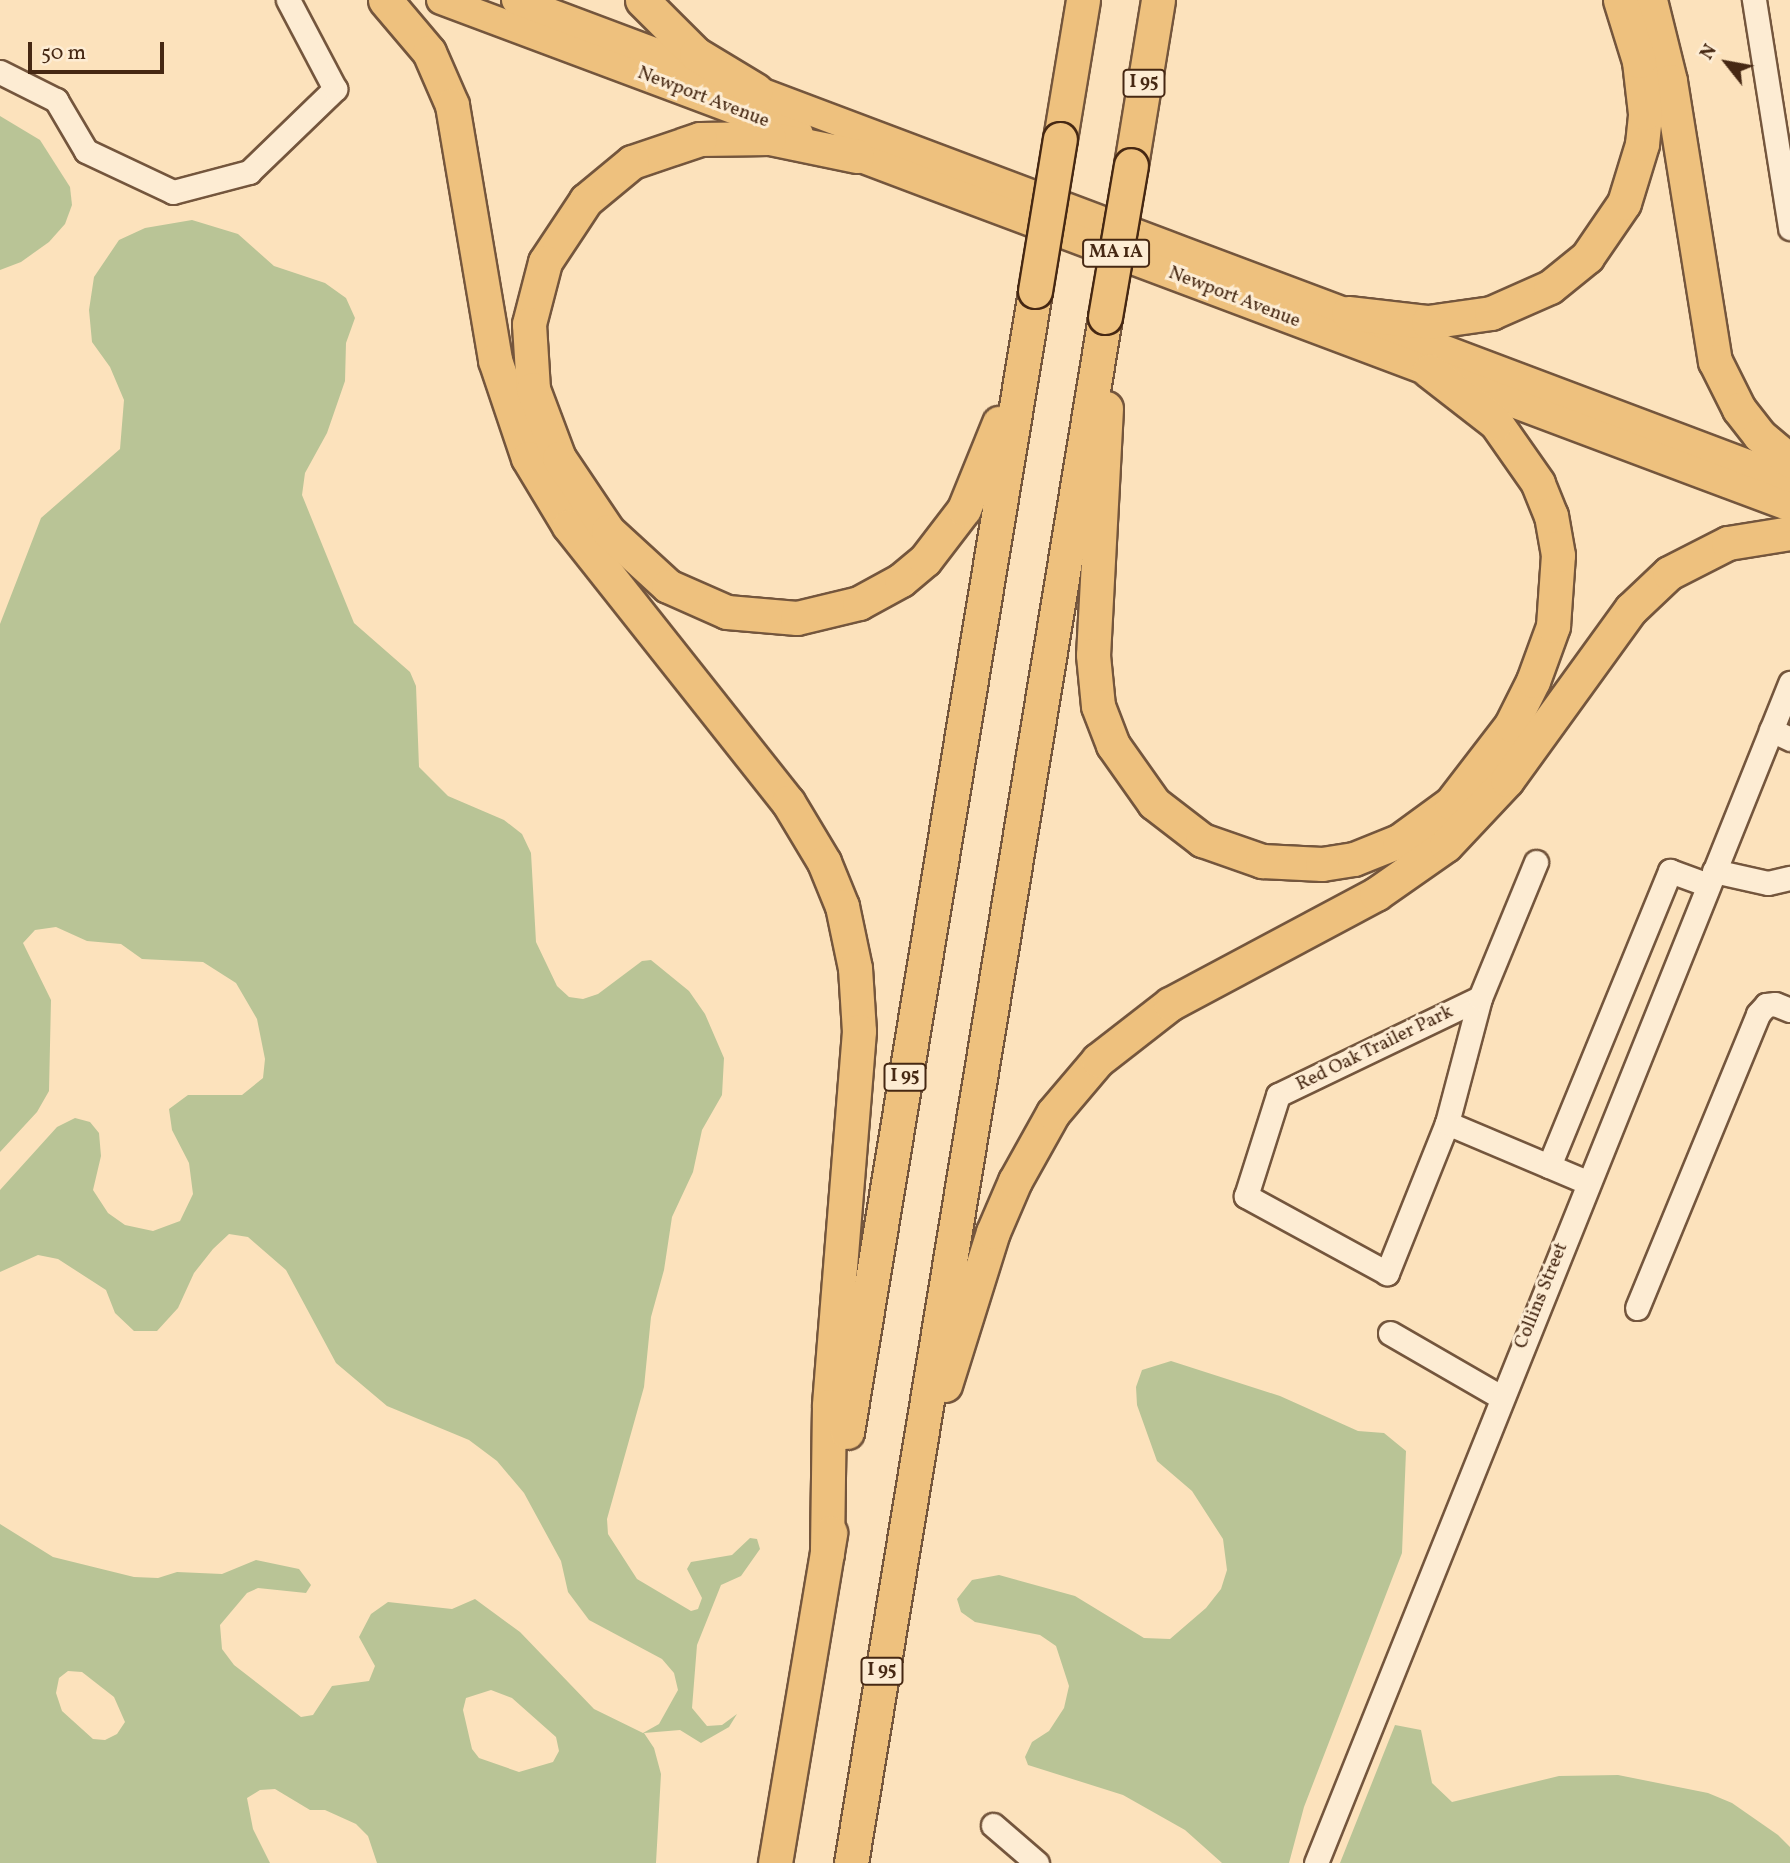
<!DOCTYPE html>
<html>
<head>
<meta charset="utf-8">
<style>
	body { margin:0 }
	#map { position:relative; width:1790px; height:1863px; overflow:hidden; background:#fce2bc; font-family:Vollkorn,serif }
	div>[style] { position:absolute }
	.green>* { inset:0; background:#b9c496 }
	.roads { filter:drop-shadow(2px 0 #74563d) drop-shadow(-2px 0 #74563d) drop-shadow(0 2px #74563d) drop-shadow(0 -2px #74563d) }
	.minor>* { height:23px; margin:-11.5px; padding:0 11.5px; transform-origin:11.5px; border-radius:11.5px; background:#fdecd3 }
	.major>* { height:28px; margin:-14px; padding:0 14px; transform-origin:14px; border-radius:14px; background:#eec17e }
	.highway>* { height:33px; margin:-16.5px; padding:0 16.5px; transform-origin:16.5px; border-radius:16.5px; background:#eec17e }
	.bridges { filter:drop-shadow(2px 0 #462813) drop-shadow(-2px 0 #462813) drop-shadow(0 2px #462813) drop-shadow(0 -2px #462813) }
	.highway-bridge>* { height:33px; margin:-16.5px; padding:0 16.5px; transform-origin:16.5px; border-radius:16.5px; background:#eec17e }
	span { translate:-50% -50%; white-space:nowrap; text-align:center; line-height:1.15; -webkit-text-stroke:6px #fdecd3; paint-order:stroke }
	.shield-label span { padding:2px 5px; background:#fdecd3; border:2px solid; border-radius:5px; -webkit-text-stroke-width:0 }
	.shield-label { font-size:18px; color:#462813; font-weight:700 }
	.street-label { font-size:19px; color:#462813 }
	.north { position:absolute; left:1692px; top:28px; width:70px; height:70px; -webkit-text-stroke:5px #fdecd3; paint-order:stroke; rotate:301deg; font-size:19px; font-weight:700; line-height:28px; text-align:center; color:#462813 }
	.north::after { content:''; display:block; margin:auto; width:24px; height:32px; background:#462813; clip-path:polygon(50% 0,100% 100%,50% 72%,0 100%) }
	.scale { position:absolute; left:28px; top:42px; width:136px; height:32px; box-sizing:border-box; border:4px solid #462813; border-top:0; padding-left:9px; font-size:21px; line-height:24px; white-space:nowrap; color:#462813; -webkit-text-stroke:5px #fdecd3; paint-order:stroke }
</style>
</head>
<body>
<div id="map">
	<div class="green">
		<div style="clip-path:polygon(0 116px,40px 140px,70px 187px,72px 205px,65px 224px,49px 242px,21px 262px,0 270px)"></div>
		<div style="clip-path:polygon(evenodd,192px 220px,238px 234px,274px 266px,325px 283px,346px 298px,355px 318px,346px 343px,345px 381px,327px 433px,305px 473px,302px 495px,354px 623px,410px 672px,416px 686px,419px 767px,448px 796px,504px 820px,522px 834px,531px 853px,536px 942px,557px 986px,569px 997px,583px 999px,598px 994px,642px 961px,651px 960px,689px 991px,705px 1014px,724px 1058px,722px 1095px,702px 1130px,693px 1172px,672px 1217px,664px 1270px,651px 1317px,644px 1387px,607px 1519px,608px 1534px,637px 1579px,691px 1611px,698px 1609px,702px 1598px,687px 1569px,691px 1562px,732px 1555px,750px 1538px,757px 1539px,760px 1549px,741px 1576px,721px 1585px,697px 1645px,692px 1708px,707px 1726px,722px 1725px,737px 1714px,729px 1727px,701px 1743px,680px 1730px,644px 1733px,654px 1748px,661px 1774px,656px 1863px,377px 1863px,368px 1836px,356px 1824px,325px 1810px,310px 1810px,275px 1789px,260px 1790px,247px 1798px,253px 1829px,270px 1863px,0 1863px,0 1524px,53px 1557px,134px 1577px,158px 1578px,177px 1572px,222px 1574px,256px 1560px,299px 1569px,311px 1585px,306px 1593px,258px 1588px,247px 1593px,220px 1625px,222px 1649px,234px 1665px,301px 1717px,313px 1715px,332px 1686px,369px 1681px,375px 1666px,359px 1637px,371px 1614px,388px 1602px,452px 1609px,475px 1599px,520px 1632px,594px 1709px,643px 1733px,659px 1724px,678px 1690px,674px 1673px,662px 1659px,589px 1620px,568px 1592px,561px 1561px,524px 1493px,497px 1461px,469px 1440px,387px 1406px,336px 1363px,286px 1270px,248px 1237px,229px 1234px,213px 1249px,194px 1273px,178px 1308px,157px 1331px,134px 1331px,115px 1313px,106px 1290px,58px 1259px,38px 1255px,0 1272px,0 1190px,57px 1127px,75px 1118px,90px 1122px,99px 1133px,101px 1156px,93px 1190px,108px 1213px,125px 1225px,153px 1231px,180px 1221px,193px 1194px,189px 1163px,172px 1130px,169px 1109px,188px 1095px,242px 1095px,263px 1078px,265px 1059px,257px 1019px,236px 983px,203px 962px,142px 959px,121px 944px,87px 941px,56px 927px,35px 930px,23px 943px,51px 1000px,49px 1091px,37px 1112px,0 1152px,0 624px,41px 518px,120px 449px,124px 400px,110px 367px,92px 342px,89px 310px,94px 277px,119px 240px,145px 228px,192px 220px,68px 1671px,82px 1672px,114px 1697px,125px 1722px,117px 1734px,105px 1740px,93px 1739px,62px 1711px,56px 1693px,59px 1678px,68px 1671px,192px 220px,491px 1690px,512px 1698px,556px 1737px,559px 1751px,553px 1762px,519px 1772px,479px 1758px,472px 1749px,463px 1710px,466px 1698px,491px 1690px)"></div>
		<div style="clip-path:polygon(1171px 1361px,1280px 1396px,1358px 1431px,1384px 1433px,1406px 1451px,1402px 1553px,1304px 1807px,1289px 1863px,1222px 1863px,1185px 1830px,1123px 1795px,1028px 1765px,1025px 1757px,1032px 1742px,1049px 1731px,1064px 1708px,1069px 1686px,1056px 1646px,1040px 1635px,975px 1622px,961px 1612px,957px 1599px,972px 1580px,999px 1575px,1075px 1596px,1144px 1638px,1170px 1639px,1206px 1608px,1221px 1589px,1227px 1570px,1223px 1539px,1192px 1491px,1157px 1461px,1137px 1405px,1136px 1387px,1142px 1370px)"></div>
		<div style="clip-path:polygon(1395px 1725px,1421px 1730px,1432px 1783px,1452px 1802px,1559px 1776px,1618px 1775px,1708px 1793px,1732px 1803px,1778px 1835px,1790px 1847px,1790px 1863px,1340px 1863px)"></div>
	</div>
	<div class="roads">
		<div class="minor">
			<div style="left:1754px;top:0;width:231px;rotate:81deg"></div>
			<div style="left:0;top:72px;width:63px;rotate:26.6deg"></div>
			<div style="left:56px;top:100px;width:59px;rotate:59.5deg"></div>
			<div style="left:86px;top:151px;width:96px;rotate:25.2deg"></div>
			<div style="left:173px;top:192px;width:79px;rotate:-14.7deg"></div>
			<div style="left:249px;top:172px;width:120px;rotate:-44deg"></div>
			<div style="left:335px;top:89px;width:101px;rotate:-117.8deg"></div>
			<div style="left:1771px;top:730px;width:21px;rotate:25deg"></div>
			<div style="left:1714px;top:871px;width:55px;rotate:12.5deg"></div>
			<div style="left:1768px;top:883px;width:23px;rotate:-13deg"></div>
			<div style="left:1480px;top:998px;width:129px;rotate:104.8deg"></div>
			<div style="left:1447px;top:1123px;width:162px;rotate:111.8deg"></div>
			<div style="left:1387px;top:1273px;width:161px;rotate:-151.4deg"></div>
			<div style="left:1246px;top:1196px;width:106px;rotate:-72.4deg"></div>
			<div style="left:1278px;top:1095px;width:224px;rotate:-25.7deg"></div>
			<div style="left:1480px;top:998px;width:147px;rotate:-67.6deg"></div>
			<div style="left:1447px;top:1123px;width:152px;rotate:22.9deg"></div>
			<div style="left:1549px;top:1166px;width:319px;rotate:-67.7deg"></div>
			<div style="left:1670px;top:871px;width:40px;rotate:20.2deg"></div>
			<div style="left:1637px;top:1308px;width:318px;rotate:-67.6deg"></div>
			<div style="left:1758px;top:1014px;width:12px;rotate:-48deg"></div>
			<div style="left:1766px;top:1005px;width:9px;rotate:-6deg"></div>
			<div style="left:1775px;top:1004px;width:16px;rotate:22deg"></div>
			<div style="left:1390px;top:1333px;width:128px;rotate:30deg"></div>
			<div style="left:993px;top:1825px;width:58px;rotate:40.8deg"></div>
			<div style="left:1316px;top:1863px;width:1272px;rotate:-68.11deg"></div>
		</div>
		<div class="major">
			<div style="left:441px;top:0;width:382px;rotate:20.5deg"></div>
			<div style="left:516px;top:0;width:1361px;rotate:20.64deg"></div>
			<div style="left:837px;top:149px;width:1018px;rotate:20.59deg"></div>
		</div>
		<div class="highway">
			<div style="left:385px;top:0;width:68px;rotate:49.8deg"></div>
			<div style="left:429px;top:52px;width:58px;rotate:66.5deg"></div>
			<div style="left:452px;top:105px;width:259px;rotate:80.4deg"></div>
			<div style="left:495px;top:360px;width:103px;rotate:71.4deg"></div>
			<div style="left:528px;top:458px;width:79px;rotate:58.9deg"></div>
			<div style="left:569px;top:526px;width:352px;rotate:51.6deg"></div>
			<div style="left:788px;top:802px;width:70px;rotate:59deg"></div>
			<div style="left:824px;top:862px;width:48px;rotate:67.8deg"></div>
			<div style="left:842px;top:906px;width:63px;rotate:78.2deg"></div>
			<div style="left:855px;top:968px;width:63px;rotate:86.4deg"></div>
			<div style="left:859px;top:1031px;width:376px;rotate:94.6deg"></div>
			<div style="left:829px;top:1406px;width:148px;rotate:90.8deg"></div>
			<div style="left:642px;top:0;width:76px;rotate:45deg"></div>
			<div style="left:696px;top:54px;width:70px;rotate:31deg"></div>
			<div style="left:1650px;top:0;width:83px;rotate:76.1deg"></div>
			<div style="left:1670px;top:81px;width:284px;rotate:80.9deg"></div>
			<div style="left:1715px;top:361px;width:54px;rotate:63.4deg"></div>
			<div style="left:1739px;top:409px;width:33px;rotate:52deg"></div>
			<div style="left:1759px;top:435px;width:40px;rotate:40deg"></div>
			<div style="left:1060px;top:139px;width:141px;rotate:-80.6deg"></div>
			<div style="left:857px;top:156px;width:90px;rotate:-168.4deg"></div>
			<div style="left:769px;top:138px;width:69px;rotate:179.2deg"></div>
			<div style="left:700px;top:139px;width:72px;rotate:161.3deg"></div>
			<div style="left:632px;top:162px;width:60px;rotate:140.4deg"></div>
			<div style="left:586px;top:200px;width:74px;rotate:123.5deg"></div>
			<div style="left:545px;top:262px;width:64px;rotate:104.5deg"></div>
			<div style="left:529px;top:324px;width:65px;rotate:86.5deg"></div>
			<div style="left:533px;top:389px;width:74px;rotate:69.4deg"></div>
			<div style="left:559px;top:458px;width:88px;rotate:56.1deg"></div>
			<div style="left:608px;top:531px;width:81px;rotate:42.5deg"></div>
			<div style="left:668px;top:586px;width:64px;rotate:23.8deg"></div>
			<div style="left:727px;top:612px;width:70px;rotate:4.9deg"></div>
			<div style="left:797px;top:618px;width:64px;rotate:-13.6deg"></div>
			<div style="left:859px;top:603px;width:48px;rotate:-28.7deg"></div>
			<div style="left:901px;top:580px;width:31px;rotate:-40deg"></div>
			<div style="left:925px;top:560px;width:64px;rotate:-52.6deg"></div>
			<div style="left:964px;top:509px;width:93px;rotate:-67.9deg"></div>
			<div style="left:1131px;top:165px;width:167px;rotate:-80.7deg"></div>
			<div style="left:1348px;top:313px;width:81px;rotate:6.4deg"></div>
			<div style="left:1428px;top:322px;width:64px;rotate:-8.1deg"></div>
			<div style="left:1491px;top:313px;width:64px;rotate:-23.8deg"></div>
			<div style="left:1550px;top:287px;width:48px;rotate:-39deg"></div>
			<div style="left:1587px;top:257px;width:65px;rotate:-55.6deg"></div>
			<div style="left:1624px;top:203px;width:62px;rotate:-73deg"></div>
			<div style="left:1642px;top:144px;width:31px;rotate:-84deg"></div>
			<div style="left:1645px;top:113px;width:52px;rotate:-96.6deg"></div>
			<div style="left:1639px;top:61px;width:64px;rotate:-107.3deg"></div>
			<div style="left:1106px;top:408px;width:247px;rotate:93deg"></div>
			<div style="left:1093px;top:655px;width:51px;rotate:84.4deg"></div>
			<div style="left:1098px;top:706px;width:42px;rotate:69deg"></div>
			<div style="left:1113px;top:745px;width:71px;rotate:54.7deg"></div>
			<div style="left:1154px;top:803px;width:61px;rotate:37.6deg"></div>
			<div style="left:1202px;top:840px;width:64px;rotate:19.3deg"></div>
			<div style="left:1262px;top:861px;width:60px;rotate:2.9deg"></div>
			<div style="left:1322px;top:864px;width:32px;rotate:-9deg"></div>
			<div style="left:1354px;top:859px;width:48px;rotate:-21.8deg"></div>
			<div style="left:1399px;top:841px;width:64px;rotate:-36.2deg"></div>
			<div style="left:1451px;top:803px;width:98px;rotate:-52.4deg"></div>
			<div style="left:1511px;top:725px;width:49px;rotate:-63.4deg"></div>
			<div style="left:1533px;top:681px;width:59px;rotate:-70deg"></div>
			<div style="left:1553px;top:626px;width:71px;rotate:-86deg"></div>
			<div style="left:1558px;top:555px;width:40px;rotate:-100deg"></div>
			<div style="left:1551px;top:516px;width:35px;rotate:-112deg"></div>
			<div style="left:1538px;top:483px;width:73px;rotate:-125deg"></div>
			<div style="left:1496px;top:423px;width:85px;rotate:-142.2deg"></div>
			<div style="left:945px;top:1385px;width:160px;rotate:-72.6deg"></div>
			<div style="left:993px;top:1232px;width:56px;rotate:-66.7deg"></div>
			<div style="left:1015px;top:1181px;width:78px;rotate:-60.8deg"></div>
			<div style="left:1053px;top:1113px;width:70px;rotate:-49.7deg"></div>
			<div style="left:1098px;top:1060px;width:91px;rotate:-37.9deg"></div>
			<div style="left:1170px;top:1004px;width:234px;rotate:-28.1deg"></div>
			<div style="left:1376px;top:894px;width:85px;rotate:-35deg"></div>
			<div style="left:1446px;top:845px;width:89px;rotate:-46.8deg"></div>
			<div style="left:1507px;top:780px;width:211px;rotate:-54.1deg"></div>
			<div style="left:1631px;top:609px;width:52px;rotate:-43.5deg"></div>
			<div style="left:1669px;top:573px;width:66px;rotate:-27deg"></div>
			<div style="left:1728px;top:543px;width:63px;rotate:-9.2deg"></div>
			<div style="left:847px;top:1432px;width:1156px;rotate:-80.64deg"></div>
			<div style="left:775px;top:1863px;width:335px;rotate:-80.5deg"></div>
			<div style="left:851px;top:1863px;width:1567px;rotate:-80.67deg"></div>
		</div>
	</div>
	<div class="bridges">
		<div class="highway-bridge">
			<div style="left:1035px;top:291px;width:154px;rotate:-80.7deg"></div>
			<div style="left:1105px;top:317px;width:154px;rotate:-80.3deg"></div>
		</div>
	</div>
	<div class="shield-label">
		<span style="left:1144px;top:83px">I 95</span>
		<span style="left:1116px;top:253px">MA 1A</span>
		<span style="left:905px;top:1077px">I 95</span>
		<span style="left:882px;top:1671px">I 95</span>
	</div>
	<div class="street-label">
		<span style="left:703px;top:98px;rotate:21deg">Newport Avenue</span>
		<span style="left:1234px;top:298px;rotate:21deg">Newport Avenue</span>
		<span style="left:1375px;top:1049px;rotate:-26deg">Red Oak Trailer Park</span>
		<span style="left:1542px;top:1296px;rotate:-68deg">Collins Street</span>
	</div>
	<div class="north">N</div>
	<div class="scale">50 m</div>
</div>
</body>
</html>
